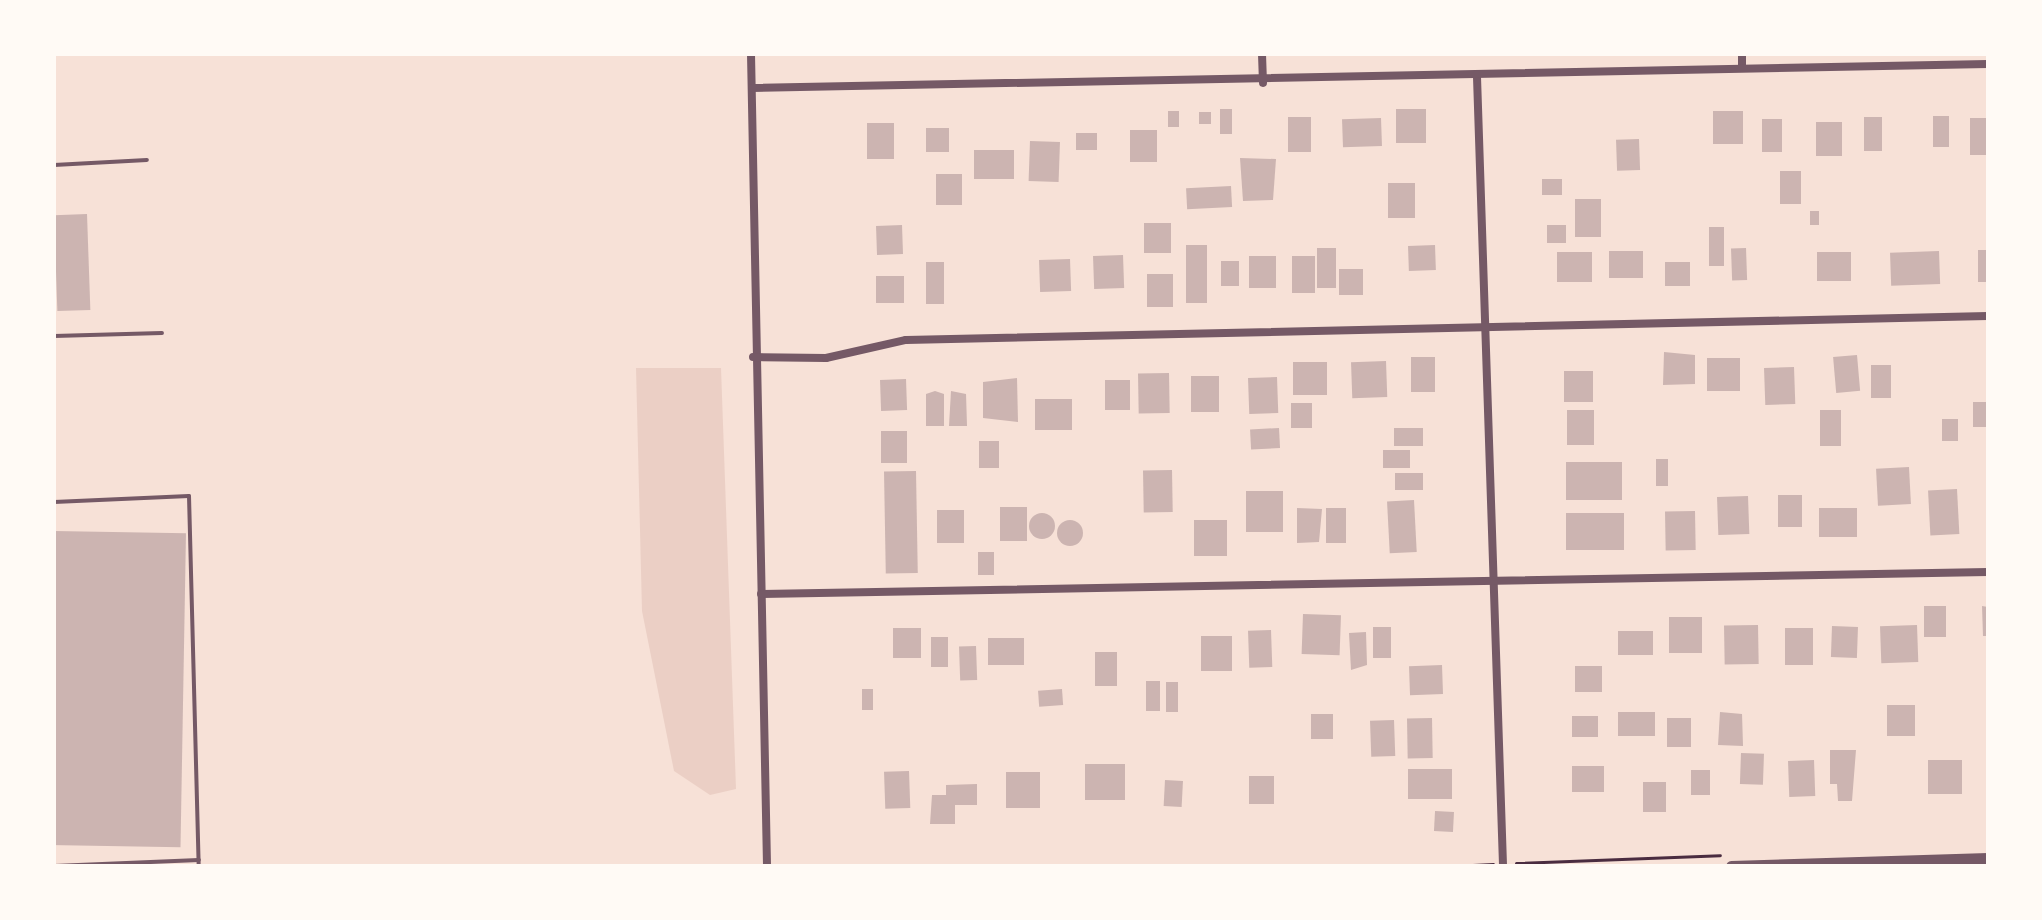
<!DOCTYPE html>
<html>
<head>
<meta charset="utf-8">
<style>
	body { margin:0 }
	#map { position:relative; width:2042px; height:920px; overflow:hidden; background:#f7e1d7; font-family:"DejaVu Sans",sans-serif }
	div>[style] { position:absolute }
	.green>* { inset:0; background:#ebcfc5 }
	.building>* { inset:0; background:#ccb4b1; transform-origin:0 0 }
	.round { border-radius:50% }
	.path>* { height:3px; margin:-1.5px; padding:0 1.5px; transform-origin:1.5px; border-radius:1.5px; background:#4a2c40 }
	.service>* { height:4px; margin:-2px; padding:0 2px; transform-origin:2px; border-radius:2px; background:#755966 }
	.minor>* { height:8px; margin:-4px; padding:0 4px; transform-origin:4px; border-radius:4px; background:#755966 }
	.tertiary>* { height:11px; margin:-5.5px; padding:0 5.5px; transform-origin:5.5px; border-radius:5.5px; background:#755966 }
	span { translate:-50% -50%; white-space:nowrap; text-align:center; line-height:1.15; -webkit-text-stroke:8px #fffaf5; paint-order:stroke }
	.frame { position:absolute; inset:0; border:56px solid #fffaf5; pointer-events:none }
</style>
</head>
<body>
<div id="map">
	<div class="green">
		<div style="clip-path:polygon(636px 368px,721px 368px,736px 789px,710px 795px,674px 771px,642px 611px)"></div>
	</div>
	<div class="building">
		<div style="left:1220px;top:109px;width:12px;height:25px"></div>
		<div style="left:1426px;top:109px;width:34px;height:30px;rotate:90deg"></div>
		<div style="left:1168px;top:111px;width:11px;height:16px"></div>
		<div style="left:1713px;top:111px;width:30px;height:33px"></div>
		<div style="left:1199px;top:112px;width:12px;height:12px"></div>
		<div style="left:1933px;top:116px;width:16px;height:31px"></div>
		<div style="left:1288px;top:117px;width:23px;height:35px"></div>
		<div style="left:1864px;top:117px;width:18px;height:34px"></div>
		<div style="left:1381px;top:118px;width:28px;height:39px;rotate:88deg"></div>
		<div style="left:1986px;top:118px;width:37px;height:16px;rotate:90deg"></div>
		<div style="left:1762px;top:119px;width:20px;height:33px"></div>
		<div style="left:1816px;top:122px;width:26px;height:34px"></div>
		<div style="left:867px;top:123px;width:27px;height:36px"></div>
		<div style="left:926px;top:128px;width:23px;height:24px"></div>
		<div style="left:1130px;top:130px;width:27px;height:32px"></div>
		<div style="left:1076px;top:133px;width:21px;height:17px"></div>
		<div style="left:1639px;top:139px;width:31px;height:23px;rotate:88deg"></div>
		<div style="left:1030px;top:141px;width:30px;height:40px;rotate:2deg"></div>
		<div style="left:974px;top:150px;width:40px;height:29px"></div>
		<div style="clip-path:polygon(1240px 158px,1276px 159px,1273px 200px,1243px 201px)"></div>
		<div style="left:1801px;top:171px;width:33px;height:21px;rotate:90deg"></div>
		<div style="left:962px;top:174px;width:31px;height:26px;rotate:90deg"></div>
		<div style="left:1542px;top:179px;width:20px;height:16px"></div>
		<div style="left:1388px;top:183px;width:27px;height:35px"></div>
		<div style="left:1231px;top:186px;width:21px;height:45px;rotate:87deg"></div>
		<div style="left:1575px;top:199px;width:26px;height:38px"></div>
		<div style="left:1810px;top:211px;width:9px;height:14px"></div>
		<div style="left:87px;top:214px;width:96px;height:33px;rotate:88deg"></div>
		<div style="left:1144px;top:223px;width:27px;height:30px"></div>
		<div style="left:902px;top:225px;width:29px;height:26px;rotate:88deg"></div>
		<div style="left:1547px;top:225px;width:19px;height:18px"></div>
		<div style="left:1709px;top:227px;width:15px;height:39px"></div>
		<div style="left:1186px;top:245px;width:21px;height:58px"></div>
		<div style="left:1435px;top:245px;width:25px;height:27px;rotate:88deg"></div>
		<div style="left:1317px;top:248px;width:19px;height:40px"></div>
		<div style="left:1746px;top:248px;width:32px;height:15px;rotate:88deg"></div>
		<div style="left:1978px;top:250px;width:10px;height:32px"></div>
		<div style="left:1609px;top:251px;width:34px;height:27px"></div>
		<div style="left:1939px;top:251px;width:33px;height:49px;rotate:88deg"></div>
		<div style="left:1557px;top:252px;width:35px;height:30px"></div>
		<div style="left:1851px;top:252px;width:29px;height:34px;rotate:90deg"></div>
		<div style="left:1123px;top:255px;width:33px;height:30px;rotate:88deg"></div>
		<div style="left:1249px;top:256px;width:27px;height:32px"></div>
		<div style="left:1292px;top:256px;width:23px;height:37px"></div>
		<div style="left:1070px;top:259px;width:32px;height:31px;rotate:88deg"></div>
		<div style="left:1221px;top:261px;width:18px;height:25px"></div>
		<div style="left:944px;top:262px;width:42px;height:18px;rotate:90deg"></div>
		<div style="left:1690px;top:262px;width:24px;height:25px;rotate:90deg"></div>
		<div style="left:1339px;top:269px;width:24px;height:26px"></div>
		<div style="left:1147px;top:274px;width:26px;height:33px"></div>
		<div style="left:904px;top:276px;width:27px;height:28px;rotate:90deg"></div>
		<div style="clip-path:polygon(1664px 352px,1695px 355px,1695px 384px,1663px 385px)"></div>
		<div style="left:1857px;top:355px;width:36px;height:24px;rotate:85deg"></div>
		<div style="left:1435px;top:357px;width:35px;height:24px;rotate:90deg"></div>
		<div style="left:1707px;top:358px;width:33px;height:33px"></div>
		<div style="left:1386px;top:361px;width:36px;height:35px;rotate:88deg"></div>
		<div style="left:1293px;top:362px;width:34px;height:33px"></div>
		<div style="left:1871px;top:365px;width:20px;height:33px"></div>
		<div style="left:1794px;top:367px;width:37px;height:30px;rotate:88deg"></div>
		<div style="left:1564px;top:371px;width:29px;height:31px"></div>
		<div style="left:1169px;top:373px;width:40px;height:31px;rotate:89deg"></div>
		<div style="left:1191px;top:376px;width:28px;height:36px"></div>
		<div style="left:1277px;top:377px;width:36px;height:29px;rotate:88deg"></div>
		<div style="clip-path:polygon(1017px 378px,1018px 422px,983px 418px,983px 382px)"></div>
		<div style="left:906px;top:379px;width:31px;height:26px;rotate:88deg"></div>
		<div style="left:1105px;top:380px;width:25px;height:30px"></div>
		<div style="clip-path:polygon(935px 391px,944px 394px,944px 426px,926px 426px,926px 394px)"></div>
		<div style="clip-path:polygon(951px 391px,966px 394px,967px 426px,949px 426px)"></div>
		<div style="left:1035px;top:399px;width:37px;height:31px"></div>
		<div style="left:1973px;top:402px;width:15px;height:25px"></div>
		<div style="left:1312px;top:403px;width:25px;height:21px;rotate:90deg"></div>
		<div style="left:1567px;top:410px;width:27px;height:35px"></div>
		<div style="left:1820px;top:410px;width:21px;height:36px"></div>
		<div style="left:1942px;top:419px;width:16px;height:22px"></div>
		<div style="left:1279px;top:428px;width:20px;height:29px;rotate:87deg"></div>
		<div style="left:1423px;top:428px;width:18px;height:29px;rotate:90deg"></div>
		<div style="left:881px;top:431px;width:26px;height:32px"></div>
		<div style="left:979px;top:441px;width:20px;height:27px"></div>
		<div style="left:1383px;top:450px;width:27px;height:18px"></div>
		<div style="left:1656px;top:459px;width:12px;height:27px"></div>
		<div style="left:1566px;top:462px;width:56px;height:38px"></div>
		<div style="left:1909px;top:467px;width:37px;height:33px;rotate:87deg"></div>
		<div style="left:1172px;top:470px;width:42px;height:29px;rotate:89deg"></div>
		<div style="left:916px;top:471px;width:102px;height:32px;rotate:89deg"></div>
		<div style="left:1423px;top:473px;width:17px;height:28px;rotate:90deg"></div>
		<div style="left:1957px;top:489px;width:45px;height:29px;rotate:87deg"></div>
		<div style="left:1246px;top:491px;width:37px;height:41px"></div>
		<div style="left:1802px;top:495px;width:32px;height:24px;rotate:90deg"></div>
		<div style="left:1748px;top:496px;width:38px;height:31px;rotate:88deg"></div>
		<div style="left:1414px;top:500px;width:52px;height:27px;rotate:87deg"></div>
		<div style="left:1027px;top:507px;width:34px;height:27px;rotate:90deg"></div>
		<div style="clip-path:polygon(1297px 508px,1322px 509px,1319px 542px,1297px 543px)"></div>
		<div style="left:1326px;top:508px;width:20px;height:35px"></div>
		<div style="left:1819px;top:508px;width:38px;height:29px"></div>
		<div style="left:937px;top:510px;width:27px;height:33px"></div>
		<div style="left:1695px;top:511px;width:39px;height:30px;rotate:89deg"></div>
		<div class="round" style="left:1029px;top:513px;width:26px;height:26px"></div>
		<div style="left:1624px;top:513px;width:37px;height:58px;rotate:90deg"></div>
		<div class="round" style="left:1057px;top:520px;width:26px;height:26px"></div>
		<div style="left:1227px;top:520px;width:36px;height:33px;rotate:90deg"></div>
		<div style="left:54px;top:531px;width:132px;height:314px;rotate:1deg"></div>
		<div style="left:978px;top:552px;width:16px;height:23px"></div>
		<div style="left:1946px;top:606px;width:31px;height:22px;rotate:90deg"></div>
		<div style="clip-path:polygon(1982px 606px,1988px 607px,1988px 636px,1983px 636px)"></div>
		<div style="left:1303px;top:614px;width:38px;height:40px;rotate:2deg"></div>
		<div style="left:1702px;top:617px;width:36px;height:33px;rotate:90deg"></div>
		<div style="left:1758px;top:625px;width:39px;height:34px;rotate:89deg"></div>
		<div style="left:1917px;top:625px;width:37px;height:37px;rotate:88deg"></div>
		<div style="left:1832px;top:626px;width:26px;height:31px;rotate:2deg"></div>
		<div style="left:1373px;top:627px;width:18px;height:31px"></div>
		<div style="left:893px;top:628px;width:28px;height:30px"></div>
		<div style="left:1813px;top:628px;width:37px;height:28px;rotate:90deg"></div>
		<div style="left:1271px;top:630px;width:37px;height:23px;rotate:88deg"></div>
		<div style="left:1618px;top:631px;width:35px;height:24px"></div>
		<div style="clip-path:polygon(1366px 632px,1367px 665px,1351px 670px,1349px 633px)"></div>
		<div style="left:1201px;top:636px;width:31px;height:35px"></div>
		<div style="left:931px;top:637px;width:17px;height:30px"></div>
		<div style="left:1024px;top:638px;width:27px;height:36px;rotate:90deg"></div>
		<div style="left:976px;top:646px;width:34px;height:17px;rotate:88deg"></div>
		<div style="left:1095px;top:652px;width:22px;height:34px"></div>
		<div style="left:1442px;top:665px;width:29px;height:33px;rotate:88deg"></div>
		<div style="left:1575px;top:666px;width:27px;height:26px"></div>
		<div style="left:1160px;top:681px;width:30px;height:14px;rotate:90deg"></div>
		<div style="left:1166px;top:682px;width:12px;height:30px"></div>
		<div style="left:862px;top:689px;width:11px;height:21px"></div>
		<div style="left:1062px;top:689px;width:16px;height:24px;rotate:86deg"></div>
		<div style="left:1915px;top:705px;width:31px;height:28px;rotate:90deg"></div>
		<div style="left:1618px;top:712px;width:37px;height:24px"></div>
		<div style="clip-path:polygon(1720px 712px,1742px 714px,1743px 746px,1718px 745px)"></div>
		<div style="left:1333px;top:714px;width:25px;height:22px;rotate:90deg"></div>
		<div style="left:1598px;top:716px;width:21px;height:26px;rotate:90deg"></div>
		<div style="left:1432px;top:718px;width:40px;height:25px;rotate:89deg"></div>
		<div style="left:1667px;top:718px;width:24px;height:29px"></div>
		<div style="left:1394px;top:720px;width:36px;height:24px;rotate:88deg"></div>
		<div style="clip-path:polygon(1830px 750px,1856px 750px,1852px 801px,1838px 801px,1837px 784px,1830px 784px)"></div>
		<div style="left:1741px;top:753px;width:23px;height:31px;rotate:2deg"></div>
		<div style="left:1814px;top:760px;width:36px;height:26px;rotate:88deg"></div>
		<div style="left:1962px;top:760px;width:34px;height:34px;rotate:90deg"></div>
		<div style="left:1085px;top:764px;width:40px;height:36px"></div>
		<div style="left:1572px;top:766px;width:32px;height:26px"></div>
		<div style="left:1452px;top:769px;width:30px;height:44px;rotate:90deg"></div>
		<div style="left:1691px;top:770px;width:19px;height:25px"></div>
		<div style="left:909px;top:771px;width:37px;height:25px;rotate:88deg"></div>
		<div style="left:1006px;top:772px;width:34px;height:36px"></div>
		<div style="left:1249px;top:776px;width:25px;height:28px"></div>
		<div style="left:1165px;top:780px;width:18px;height:26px;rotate:3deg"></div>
		<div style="left:1666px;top:782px;width:30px;height:23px;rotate:90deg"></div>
		<div style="clip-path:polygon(977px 784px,977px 805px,955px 805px,955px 824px,930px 824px,932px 795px,946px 795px,946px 785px)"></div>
		<div style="left:1454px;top:812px;width:20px;height:19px;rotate:93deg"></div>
	</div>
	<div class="path">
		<div style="left:1516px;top:863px;width:204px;rotate:-2.2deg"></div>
		<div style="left:1452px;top:866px;width:41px;rotate:-2.8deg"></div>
	</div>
	<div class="service">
		<div style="left:54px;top:165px;width:93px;rotate:-3.1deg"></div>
		<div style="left:54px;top:336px;width:108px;rotate:-1.6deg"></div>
		<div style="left:54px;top:502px;width:135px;rotate:-2.5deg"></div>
		<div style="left:189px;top:496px;width:370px;rotate:88.5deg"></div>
		<div style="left:54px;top:866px;width:145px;rotate:-2.4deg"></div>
	</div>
	<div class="minor">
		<div style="left:751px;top:54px;width:812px;rotate:88.87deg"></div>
		<div style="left:1262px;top:54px;width:29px;rotate:88deg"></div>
		<div style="left:1742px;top:54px;width:14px;rotate:90deg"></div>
		<div style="left:1477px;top:77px;width:789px;rotate:88.11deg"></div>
		<div style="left:752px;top:88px;width:1236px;rotate:-1.11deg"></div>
		<div style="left:753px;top:357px;width:73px;rotate:0.8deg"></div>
		<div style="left:826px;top:358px;width:82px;rotate:-12.7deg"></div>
		<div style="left:906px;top:340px;width:1082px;rotate:-1.27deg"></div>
		<div style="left:761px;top:594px;width:1227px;rotate:-1.03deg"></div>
	</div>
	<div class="tertiary">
		<div style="left:1731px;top:866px;width:257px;rotate:-1.8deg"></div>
	</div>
	<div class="frame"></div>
</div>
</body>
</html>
